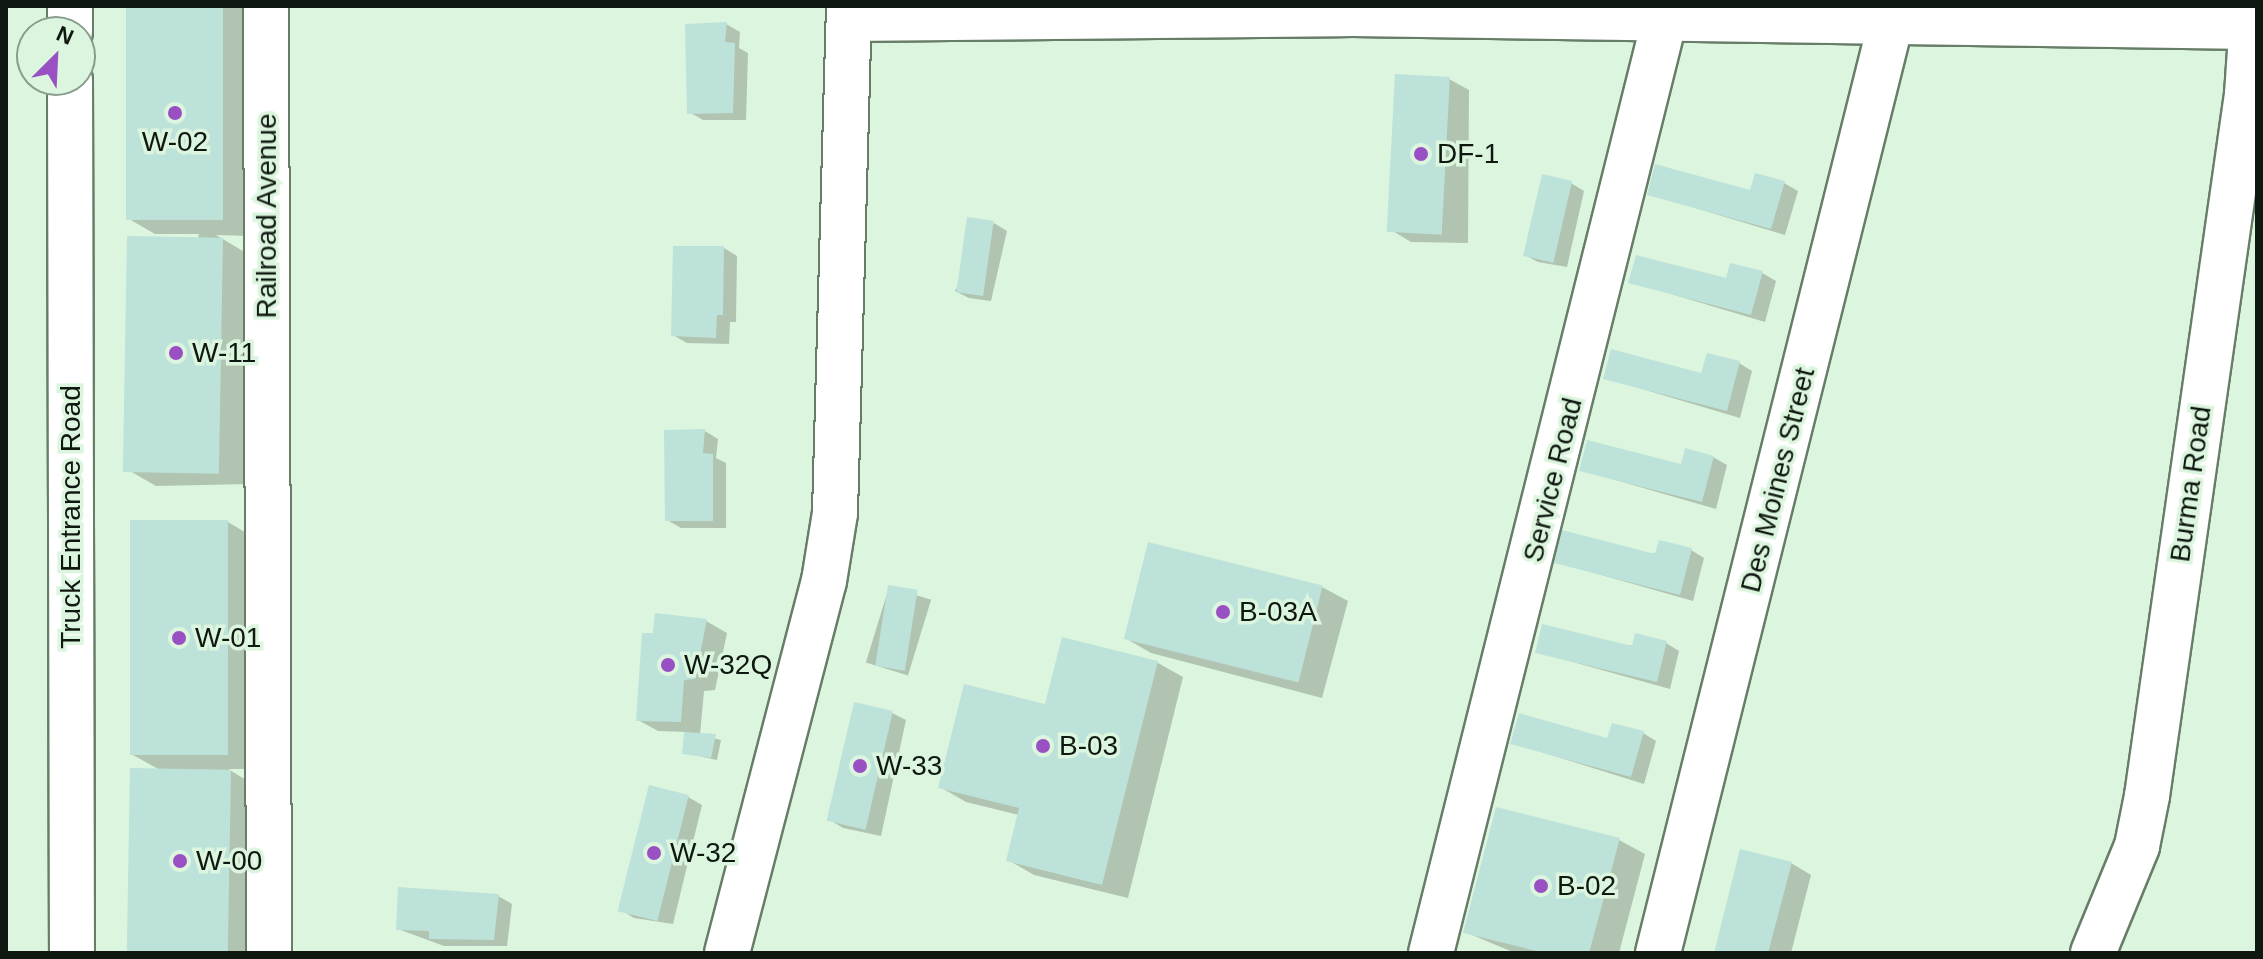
<!DOCTYPE html>
<html>
<head>
<meta charset="utf-8">
<style>
	body { margin:0 }
	#map { position:relative; width:2263px; height:959px; overflow:hidden; background:#dcf5de; font-family:Helvetica,sans-serif }
	div>[style] { position:absolute }
	.shadow>* { inset:0; background:#0003; transform-origin:0 0 }
	.building>* { inset:0; background:#bde2d9; transform-origin:0 0 }
	.roads { filter:drop-shadow(2px 0 #677d68) drop-shadow(-2px 0 #677d68) drop-shadow(0 2px #677d68) drop-shadow(0 -2px #677d68) }
	.minor>* { height:44px; margin:-22px; padding:0 22px; transform-origin:22px; border-radius:22px; background:#fff }
	.dots>* { width:22px; height:22px; translate:-50% -50%; box-sizing:border-box; border:4px solid #dcf5de; border-radius:50% }
	span { translate:-50% -50%; white-space:nowrap; text-align:center; line-height:1.15; -webkit-text-stroke:7px #dcf5de; paint-order:stroke }
	.poi-label { font-size:28px; color:#0f1810 }
	.left { translate:0 -50%; text-align:left }
	.street-label { font-size:28px; color:#0f1810 }
	.frame { position:absolute; inset:0; border:8px solid #0f1810; pointer-events:none }
	.north { position:absolute; left:16px; top:16px; width:80px; height:80px; box-sizing:border-box; background:#dcf5de; border:2px solid #8a9d8c; border-radius:50%; rotate:24deg; font-size:22px; font-weight:700; line-height:32px; text-align:center; color:#0f1810 }
	.north::after { content:''; display:block; margin:auto; width:28px; height:36px; background:#9950c3; clip-path:polygon(50% 0,100% 100%,50% 72%,0 100%) }
</style>
</head>
<body>
<div id="map">
	<div class="shadow">
		<div style="clip-path:polygon(128px 6px,248px 6px,249px 236px,216px 235px,248px 254px,250px 484px,156px 486px,130px 471px,199px 234px,155px 234px,129px 219px)"></div>
		<div style="clip-path:polygon(726px 24px,740px 32px,739px 48px,748px 53px,746px 120px,703px 120px,689px 112px)"></div>
		<div style="clip-path:polygon(1449px 79px,1469px 90px,1468px 243px,1411px 242px,1391px 230px)"></div>
		<div style="clip-path:polygon(1571px 183px,1584px 191px,1567px 267px,1538px 262px,1525px 255px)"></div>
		<div style="clip-path:polygon(1784px 183px,1798px 191px,1785px 235px,1649px 194px,1752px 193px)"></div>
		<div style="clip-path:polygon(994px 223px,1007px 231px,991px 301px,969px 298px,955px 291px)"></div>
		<div style="clip-path:polygon(724px 248px,737px 256px,736px 322px,730px 322px,729px 344px,687px 343px,673px 335px)"></div>
		<div style="clip-path:polygon(1762px 273px,1776px 281px,1765px 322px,1631px 282px,1727px 281px)"></div>
		<div style="clip-path:polygon(1739px 363px,1752px 371px,1740px 418px,1605px 378px,1703px 375px)"></div>
		<div style="clip-path:polygon(705px 431px,718px 439px,716px 458px,726px 463px,726px 528px,681px 528px,667px 520px)"></div>
		<div style="clip-path:polygon(1713px 457px,1727px 465px,1716px 509px,1581px 470px,1682px 466px)"></div>
		<div style="clip-path:polygon(228px 522px,253px 537px,251px 769px,228px 769px,256px 786px,254px 953px,134px 953px,160px 770px,133px 755px)"></div>
		<div style="clip-path:polygon(1691px 550px,1704px 558px,1693px 601px,1556px 562px)"></div>
		<div style="left:889px;top:587px;width:44px;height:79px;rotate:17deg"></div>
		<div style="clip-path:polygon(1322px 587px,1348px 601px,1322px 698px,1151px 653px,1125px 638px)"></div>
		<div style="clip-path:polygon(706px 621px,727px 633px,715px 690px,704px 691px,700px 735px,721px 740px,717px 760px,684px 753px,687px 732px,658px 731px,638px 720px)"></div>
		<div style="clip-path:polygon(1063px 639px,1158px 663px,1183px 677px,1128px 898px,1034px 875px,1008px 860px,1019px 815px,966px 802px,940px 787px,1047px 707px)"></div>
		<div style="clip-path:polygon(1666px 643px,1679px 651px,1670px 689px,1537px 652px)"></div>
		<div style="clip-path:polygon(892px 713px,906px 720px,881px 836px,843px 828px,830px 820px)"></div>
		<div style="clip-path:polygon(1643px 733px,1656px 741px,1644px 784px,1513px 743px,1609px 740px)"></div>
		<div style="clip-path:polygon(688px 797px,702px 805px,673px 924px,634px 918px,621px 910px)"></div>
		<div style="clip-path:polygon(1619px 840px,1645px 854px,1619px 953px,1515px 953px,1465px 932px)"></div>
		<div style="clip-path:polygon(1791px 863px,1811px 875px,1791px 953px,1716px 953px)"></div>
		<div style="clip-path:polygon(498px 896px,512px 904px,507px 946px,444px 946px,398px 929px)"></div>
	</div>
	<div class="building">
		<div style="left:126px;top:6px;width:97px;height:214px"></div>
		<div style="clip-path:polygon(727px 22px,725px 42px,735px 43px,733px 113px,687px 114px,685px 24px)"></div>
		<div style="left:1395px;top:74px;width:55px;height:158px;rotate:3deg"></div>
		<div style="clip-path:polygon(1655px 164px,1750px 190px,1755px 173px,1785px 181px,1771px 229px,1647px 195px)"></div>
		<div style="left:1542px;top:174px;width:31px;height:84px;rotate:13deg"></div>
		<div style="left:967px;top:217px;width:27px;height:76px;rotate:8deg"></div>
		<div style="left:127px;top:236px;width:96px;height:236px;rotate:1deg"></div>
		<div style="clip-path:polygon(673px 246px,724px 246px,723px 315px,717px 315px,716px 338px,671px 336px)"></div>
		<div style="clip-path:polygon(1636px 255px,1726px 278px,1730px 263px,1763px 271px,1751px 315px,1628px 283px)"></div>
		<div style="clip-path:polygon(1611px 349px,1701px 373px,1707px 353px,1740px 361px,1727px 411px,1603px 379px)"></div>
		<div style="clip-path:polygon(705px 429px,703px 453px,713px 454px,713px 521px,665px 521px,664px 430px)"></div>
		<div style="clip-path:polygon(1587px 440px,1681px 464px,1685px 448px,1714px 456px,1702px 502px,1579px 471px)"></div>
		<div style="left:228px;top:520px;width:235px;height:98px;rotate:90deg"></div>
		<div style="clip-path:polygon(1562px 530px,1655px 554px,1659px 540px,1692px 548px,1680px 595px,1554px 563px)"></div>
		<div style="left:1148px;top:542px;width:180px;height:100px;rotate:14deg"></div>
		<div style="left:888px;top:585px;width:30px;height:82px;rotate:9deg"></div>
		<div style="clip-path:polygon(655px 613px,707px 619px,695px 679px,684px 680px,681px 722px,636px 721px,642px 633px,653px 633px)"></div>
		<div style="clip-path:polygon(1542px 624px,1632px 646px,1635px 633px,1667px 641px,1657px 682px,1535px 653px)"></div>
		<div style="clip-path:polygon(1062px 637px,1158px 661px,1102px 885px,1006px 861px,1019px 808px,938px 788px,964px 684px,1045px 704px)"></div>
		<div style="left:854px;top:702px;width:40px;height:122px;rotate:13deg"></div>
		<div style="clip-path:polygon(1519px 713px,1607px 738px,1612px 723px,1644px 731px,1631px 777px,1510px 744px)"></div>
		<div style="clip-path:polygon(684px 732px,716px 734px,711px 758px,682px 754px)"></div>
		<div style="left:130px;top:768px;width:101px;height:185px;rotate:1deg"></div>
		<div style="left:649px;top:785px;width:41px;height:130px;rotate:14deg"></div>
		<div style="clip-path:polygon(1496px 807px,1620px 838px,1589px 953px,1545px 953px,1463px 933px)"></div>
		<div style="clip-path:polygon(1740px 849px,1792px 862px,1768px 953px,1714px 953px)"></div>
		<div style="clip-path:polygon(398px 887px,499px 894px,494px 940px,429px 939px,429px 931px,396px 930px)"></div>
	</div>
	<div class="roads">
		<div class="minor">
			<div style="left:70px;top:6px;width:26px;rotate:90deg"></div>
			<div style="left:266px;top:6px;width:947px;rotate:89.82deg"></div>
			<div style="left:849px;top:19px;width:504px;rotate:-0.57deg"></div>
			<div style="left:1353px;top:14px;width:900px;rotate:0.83deg"></div>
			<div style="left:70px;top:80px;width:873px;rotate:89.87deg"></div>
			<div style="left:727px;top:953px;width:384px;rotate:-75.4deg"></div>
			<div style="left:824px;top:581px;width:69px;rotate:-80.8deg"></div>
			<div style="left:835px;top:513px;width:507px;rotate:-88.42deg"></div>
			<div style="left:1431px;top:953px;width:976px;rotate:-75.95deg"></div>
			<div style="left:1658px;top:953px;width:976px;rotate:-75.95deg"></div>
			<div style="left:2093px;top:953px;width:116px;rotate:-67.6deg"></div>
			<div style="left:2137px;top:846px;width:51px;rotate:-78.7deg"></div>
			<div style="left:2147px;top:796px;width:709px;rotate:-81.89deg"></div>
			<div style="left:2247px;top:94px;width:88px;rotate:-86.1deg"></div>
		</div>
	</div>
	<div class="dots">
		<div style="left:175px;top:113px;background:#9950c3"></div>
		<div style="left:1421px;top:154px;background:#9950c3"></div>
		<div style="left:176px;top:353px;background:#9950c3"></div>
		<div style="left:1223px;top:612px;background:#9950c3"></div>
		<div style="left:179px;top:638px;background:#9950c3"></div>
		<div style="left:668px;top:665px;background:#9950c3"></div>
		<div style="left:1043px;top:746px;background:#9950c3"></div>
		<div style="left:860px;top:766px;background:#9950c3"></div>
		<div style="left:654px;top:853px;background:#9950c3"></div>
		<div style="left:180px;top:861px;background:#9950c3"></div>
		<div style="left:1541px;top:886px;background:#9950c3"></div>
	</div>
	<div class="poi-label">
		<span style="left:175px;top:142px">W-02</span>
		<span class="left" style="left:1437px;top:154px">DF-1</span>
		<span class="left" style="left:192px;top:353px">W-11</span>
		<span class="left" style="left:1239px;top:612px">B-03A</span>
		<span class="left" style="left:195px;top:638px">W-01</span>
		<span class="left" style="left:684px;top:665px">W-32Q</span>
		<span class="left" style="left:1059px;top:746px">B-03</span>
		<span class="left" style="left:876px;top:766px">W-33</span>
		<span class="left" style="left:670px;top:853px">W-32</span>
		<span class="left" style="left:196px;top:861px">W-00</span>
		<span class="left" style="left:1557px;top:886px">B-02</span>
	</div>
	<div class="street-label">
		<span style="left:267px;top:216px;rotate:-90deg">Railroad Avenue</span>
		<span style="left:1553px;top:480px;rotate:-76deg">Service Road</span>
		<span style="left:1778px;top:480px;rotate:-76deg">Des Moines Street</span>
		<span style="left:2191px;top:484px;rotate:-82deg">Burma Road</span>
		<span style="left:71px;top:517px;rotate:-90deg">Truck Entrance Road</span>
	</div>
	<div class="frame"></div>
	<div class="north">N</div>
</div>
</body>
</html>
